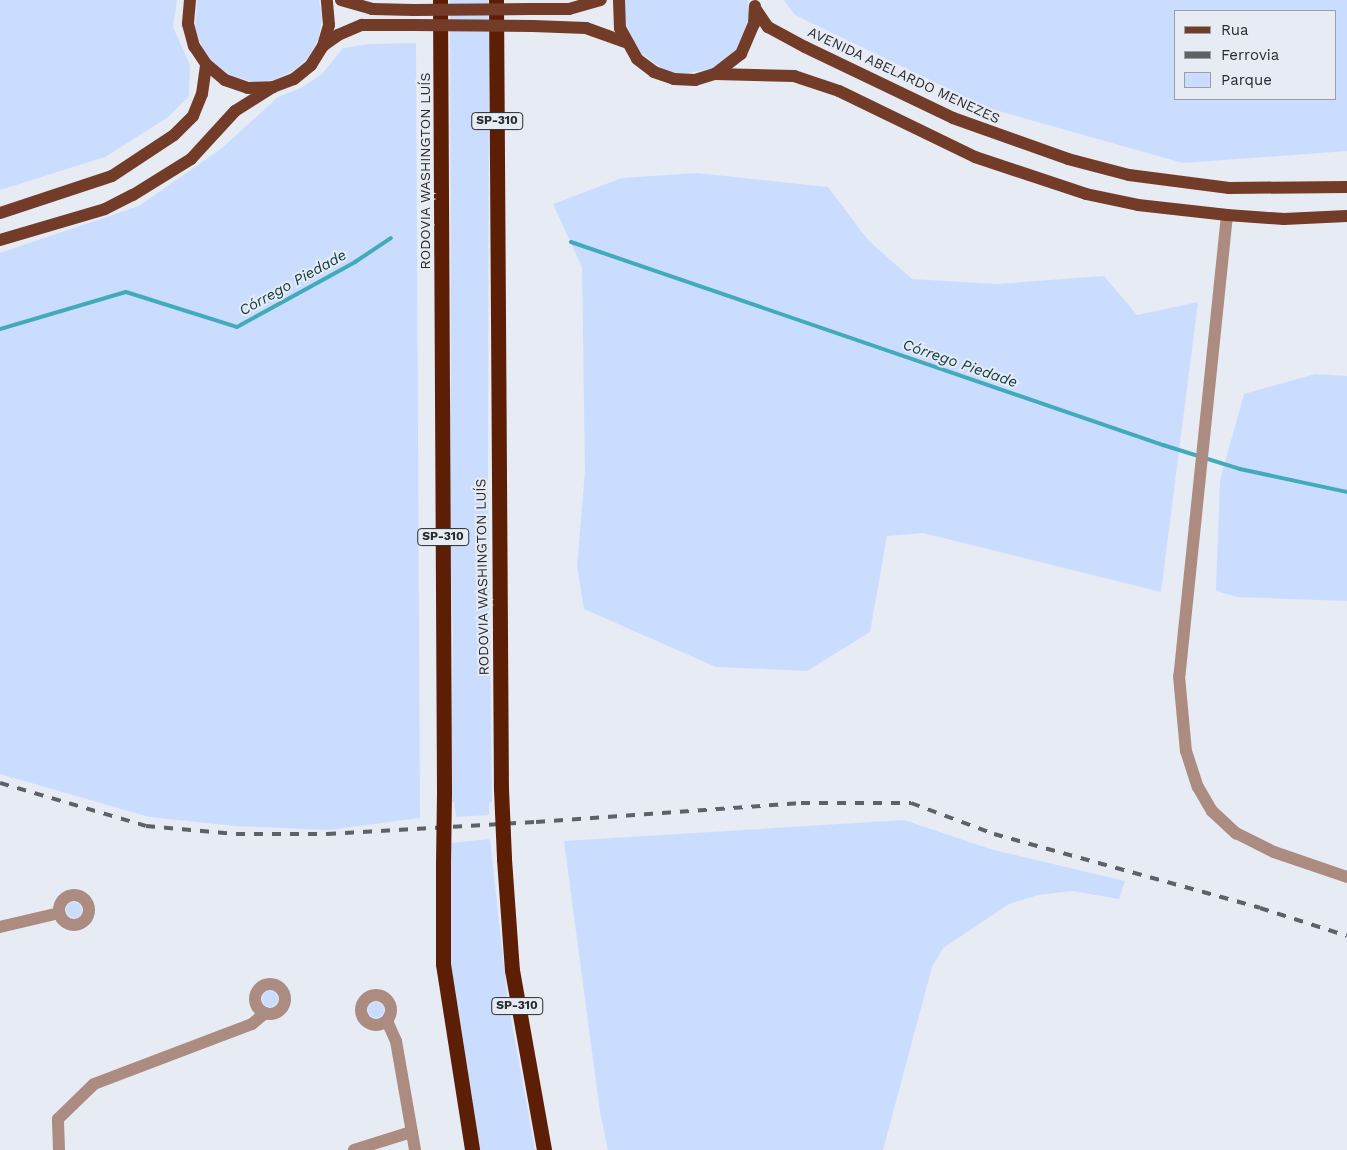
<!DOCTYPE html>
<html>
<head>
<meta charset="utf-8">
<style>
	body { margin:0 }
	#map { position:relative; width:1347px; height:1150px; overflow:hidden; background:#e7ebf4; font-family:"Work Sans",sans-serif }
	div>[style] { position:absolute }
	.green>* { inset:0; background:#cbddff }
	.round { border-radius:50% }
	.stream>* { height:4px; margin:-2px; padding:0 2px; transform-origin:2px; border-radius:2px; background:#42abbb }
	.street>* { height:12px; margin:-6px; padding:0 6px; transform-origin:6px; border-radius:6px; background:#ac8b80 }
	.street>.ring { margin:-6px; padding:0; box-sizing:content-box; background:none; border:12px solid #ac8b80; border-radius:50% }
	.primary>* { height:12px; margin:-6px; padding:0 6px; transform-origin:6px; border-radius:6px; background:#733c28 }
	.highway>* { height:15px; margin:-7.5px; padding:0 7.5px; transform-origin:7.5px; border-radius:7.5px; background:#5c1e04 }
	.rail>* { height:4px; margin-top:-2px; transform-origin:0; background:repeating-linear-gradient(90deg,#5e6166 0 9px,transparent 0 18px) }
	.primary-bridge>* { height:12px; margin:-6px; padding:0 6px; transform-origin:6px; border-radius:6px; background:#733c28 }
	.highway-bridge>* { height:15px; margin:-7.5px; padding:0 7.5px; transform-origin:7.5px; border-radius:7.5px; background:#5c1e04 }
	span { translate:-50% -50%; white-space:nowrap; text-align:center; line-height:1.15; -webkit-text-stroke:4px #e7ebf4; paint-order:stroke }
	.shield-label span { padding:1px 4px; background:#e7ebf4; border:1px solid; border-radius:4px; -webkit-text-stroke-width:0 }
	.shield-label { font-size:12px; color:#282a2d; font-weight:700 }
	.street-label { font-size:14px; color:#282a2d }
	.water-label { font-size:15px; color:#0a3b42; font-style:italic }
	.legend { position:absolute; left:1174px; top:10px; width:162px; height:90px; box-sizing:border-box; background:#e7ebf4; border:1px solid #9b9ea4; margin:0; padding:6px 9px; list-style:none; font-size:15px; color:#282a2d }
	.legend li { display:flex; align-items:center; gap:10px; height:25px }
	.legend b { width:25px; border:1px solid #9b9ea4 }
</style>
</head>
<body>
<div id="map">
	<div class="green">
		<div style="clip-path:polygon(0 0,177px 0,173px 27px,190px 65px,189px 96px,167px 118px,105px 157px,0 190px)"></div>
		<div style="clip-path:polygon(197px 0,319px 0,322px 18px,319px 38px,309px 57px,293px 71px,274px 80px,253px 82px,233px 76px,215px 65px,202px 48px,195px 28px)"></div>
		<div style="clip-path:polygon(450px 0,488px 0,489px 46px,488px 484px,492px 802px,489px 803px,489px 815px,456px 817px,454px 802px,451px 802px,453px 635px,448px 492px,451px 380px)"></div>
		<div style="clip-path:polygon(625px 0,748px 0,749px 18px,737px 49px,726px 60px,712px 69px,680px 74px,664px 70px,638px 51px,625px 21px)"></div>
		<div style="clip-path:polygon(evenodd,784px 0,1347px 0,1347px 151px,1183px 163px,988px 108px,795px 15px,784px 0,1176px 11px,1336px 11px,1336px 99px,1176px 99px,1176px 11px)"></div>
		<div style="clip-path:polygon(416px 43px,420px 818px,328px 830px,235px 826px,149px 817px,0 774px,0 253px,139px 206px,222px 148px,278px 97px,301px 88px,322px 74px,343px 48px,370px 44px)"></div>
		<div style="clip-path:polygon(697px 173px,828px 187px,868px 240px,912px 279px,997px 284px,1104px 276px,1137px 315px,1198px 302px,1161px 592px,923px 533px,887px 536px,870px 632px,807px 671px,716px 667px,584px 609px,577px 566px,585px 471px,582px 267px,553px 204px,622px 178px)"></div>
		<div style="clip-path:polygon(1315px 374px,1347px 376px,1347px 601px,1238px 597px,1216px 591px,1220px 480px,1244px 394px)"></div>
		<div style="clip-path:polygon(904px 820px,990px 849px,1125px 881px,1119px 899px,1072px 891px,1038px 895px,1009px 904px,943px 948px,932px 967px,883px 1150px,608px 1150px,600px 1112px,564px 841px)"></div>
		<div style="clip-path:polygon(490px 839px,508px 1002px,535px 1150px,479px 1150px,459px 1031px,450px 959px,450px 843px)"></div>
		<div class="round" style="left:66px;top:902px;width:16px;height:16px"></div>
		<div class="round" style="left:262px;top:991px;width:16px;height:16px"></div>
		<div class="round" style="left:368px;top:1002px;width:16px;height:16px"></div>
	</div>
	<div class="stream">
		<div style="left:571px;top:242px;width:626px;rotate:18.93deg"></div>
		<div style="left:1163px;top:445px;width:81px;rotate:17.3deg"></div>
		<div style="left:1240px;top:469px;width:109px;rotate:12.1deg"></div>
		<div style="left:0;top:329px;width:131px;rotate:-16.4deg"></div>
		<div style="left:126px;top:292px;width:116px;rotate:17.5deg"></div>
		<div style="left:237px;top:327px;width:135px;rotate:-28.8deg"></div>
		<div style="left:355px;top:262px;width:43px;rotate:-33.7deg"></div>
	</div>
	<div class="street">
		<div style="left:1227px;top:215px;width:463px;rotate:95.9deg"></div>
		<div style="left:1179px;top:676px;width:75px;rotate:84.7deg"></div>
		<div style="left:1186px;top:751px;width:38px;rotate:72deg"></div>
		<div style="left:1198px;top:787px;width:28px;rotate:60deg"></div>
		<div style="left:1212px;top:811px;width:33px;rotate:43deg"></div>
		<div style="left:1236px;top:833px;width:42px;rotate:26.6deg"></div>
		<div style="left:1274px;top:852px;width:77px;rotate:18.9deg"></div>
		<div class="ring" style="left:59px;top:895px;width:18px;height:18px"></div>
		<div style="left:0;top:927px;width:61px;rotate:-13.3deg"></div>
		<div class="ring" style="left:255px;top:984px;width:18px;height:18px"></div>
		<div class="ring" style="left:361px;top:995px;width:18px;height:18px"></div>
		<div style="left:387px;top:1021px;width:22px;rotate:66deg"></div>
		<div style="left:396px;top:1041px;width:111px;rotate:80.1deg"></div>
		<div style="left:59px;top:1150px;width:31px;rotate:-92deg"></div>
		<div style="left:58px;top:1119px;width:50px;rotate:-44.2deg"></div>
		<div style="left:94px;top:1084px;width:169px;rotate:-20.8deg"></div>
		<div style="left:252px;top:1024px;width:17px;rotate:-40deg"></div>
		<div style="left:354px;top:1150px;width:60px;rotate:-17.5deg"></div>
	</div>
	<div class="primary">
		<div style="left:190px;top:0;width:24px;rotate:95deg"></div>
		<div style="left:188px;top:24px;width:23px;rotate:75deg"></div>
		<div style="left:194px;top:46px;width:22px;rotate:56deg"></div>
		<div style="left:206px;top:64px;width:25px;rotate:40deg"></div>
		<div style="left:225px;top:80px;width:24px;rotate:19deg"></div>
		<div style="left:248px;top:88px;width:25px;rotate:-2deg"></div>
		<div style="left:273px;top:87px;width:22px;rotate:-21deg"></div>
		<div style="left:294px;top:79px;width:22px;rotate:-39deg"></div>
		<div style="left:311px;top:65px;width:22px;rotate:-58deg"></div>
		<div style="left:323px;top:46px;width:22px;rotate:-74deg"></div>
		<div style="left:329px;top:25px;width:25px;rotate:-95deg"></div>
		<div style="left:341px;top:0;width:32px;rotate:16deg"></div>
		<div style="left:372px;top:9px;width:41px;rotate:1.4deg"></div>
		<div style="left:619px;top:0;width:28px;rotate:88deg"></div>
		<div style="left:620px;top:28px;width:35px;rotate:61deg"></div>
		<div style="left:637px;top:59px;width:21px;rotate:37deg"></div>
		<div style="left:654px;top:72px;width:21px;rotate:19deg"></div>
		<div style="left:674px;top:79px;width:21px;rotate:3deg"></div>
		<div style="left:695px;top:80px;width:21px;rotate:-17deg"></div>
		<div style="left:715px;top:74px;width:33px;rotate:-38deg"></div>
		<div style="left:741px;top:54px;width:33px;rotate:-67deg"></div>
		<div style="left:754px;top:24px;width:18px;rotate:-87deg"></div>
		<div style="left:755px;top:8px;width:23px;rotate:56deg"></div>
		<div style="left:768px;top:27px;width:42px;rotate:28.4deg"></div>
		<div style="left:805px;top:47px;width:164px;rotate:25.6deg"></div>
		<div style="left:953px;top:118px;width:122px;rotate:19.6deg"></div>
		<div style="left:1068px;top:159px;width:63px;rotate:14.7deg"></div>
		<div style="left:1129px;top:175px;width:101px;rotate:7.4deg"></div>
		<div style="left:1229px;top:188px;width:118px;rotate:-0.5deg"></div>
		<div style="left:531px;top:9px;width:38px"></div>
		<div style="left:569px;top:9px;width:33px;rotate:-16deg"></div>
		<div style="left:533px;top:26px;width:53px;rotate:2.2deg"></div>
		<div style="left:586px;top:28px;width:41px;rotate:19.7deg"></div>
		<div style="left:323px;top:46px;width:19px;rotate:-36deg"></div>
		<div style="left:338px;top:35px;width:26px;rotate:-23deg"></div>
		<div style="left:362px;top:25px;width:49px"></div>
		<div style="left:715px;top:74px;width:79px;rotate:1.5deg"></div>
		<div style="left:794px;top:76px;width:47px;rotate:18.4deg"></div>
		<div style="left:839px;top:91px;width:151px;rotate:25.9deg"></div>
		<div style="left:975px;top:157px;width:117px;rotate:18.4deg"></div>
		<div style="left:1086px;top:194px;width:53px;rotate:11.9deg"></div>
		<div style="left:1138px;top:205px;width:90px;rotate:6.4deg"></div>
		<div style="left:1227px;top:215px;width:57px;rotate:4deg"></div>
		<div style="left:1284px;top:219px;width:63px;rotate:-2.7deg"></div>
		<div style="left:0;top:213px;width:118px;rotate:-18.3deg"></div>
		<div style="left:112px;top:176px;width:74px;rotate:-33.5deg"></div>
		<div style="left:174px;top:135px;width:27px;rotate:-45deg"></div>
		<div style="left:193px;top:116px;width:24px;rotate:-68deg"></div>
		<div style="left:202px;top:94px;width:30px;rotate:-82deg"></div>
		<div style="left:0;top:240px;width:109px;rotate:-16.4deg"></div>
		<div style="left:105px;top:209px;width:31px;rotate:-27deg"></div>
		<div style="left:133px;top:195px;width:68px;rotate:-31.8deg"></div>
		<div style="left:191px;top:159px;width:65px;rotate:-47.5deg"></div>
		<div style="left:235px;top:111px;width:45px;rotate:-32.3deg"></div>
	</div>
	<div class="highway">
		<div style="left:440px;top:0;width:793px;rotate:89.71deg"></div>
		<div style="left:496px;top:0;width:789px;rotate:89.64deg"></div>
		<div style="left:504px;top:859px;width:111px;rotate:85.9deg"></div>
		<div style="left:512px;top:970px;width:183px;rotate:79.9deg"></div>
		<div style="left:443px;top:864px;width:100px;rotate:90deg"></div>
		<div style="left:443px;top:964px;width:188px;rotate:81.1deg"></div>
	</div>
	<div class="rail">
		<div style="left:0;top:783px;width:152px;rotate:16.4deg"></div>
		<div style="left:146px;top:826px;width:90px;rotate:5.1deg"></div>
		<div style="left:236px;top:834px;width:91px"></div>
		<div style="left:327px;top:834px;width:209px;rotate:-3.3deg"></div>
		<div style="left:536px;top:822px;width:266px;rotate:-4.1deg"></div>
		<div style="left:801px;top:803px;width:110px"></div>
		<div style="left:911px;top:803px;width:89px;rotate:20.5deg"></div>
		<div style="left:994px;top:834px;width:276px;rotate:15.5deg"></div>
		<div style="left:1260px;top:908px;width:91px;rotate:17.8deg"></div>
	</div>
	<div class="primary-bridge">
		<div style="left:413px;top:10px;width:118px;rotate:-0.5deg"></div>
		<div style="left:411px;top:25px;width:122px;rotate:0.5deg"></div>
	</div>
	<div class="highway-bridge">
		<div style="left:501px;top:789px;width:70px;rotate:87.5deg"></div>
		<div style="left:443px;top:864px;width:71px;rotate:-89.2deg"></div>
	</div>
	<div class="shield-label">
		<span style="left:497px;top:121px">SP-310</span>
		<span style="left:443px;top:537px">SP-310</span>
		<span style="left:517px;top:1006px">SP-310</span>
	</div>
	<div class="street-label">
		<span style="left:904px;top:75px;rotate:25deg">AVENIDA ABELARDO MENEZES</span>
		<span style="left:425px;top:171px;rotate:-90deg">RODOVIA WASHINGTON LUÍS</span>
		<span style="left:482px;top:577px;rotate:-91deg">RODOVIA WASHINGTON LUÍS</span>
	</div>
	<div class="water-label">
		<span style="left:293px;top:283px;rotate:-29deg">Córrego Piedade</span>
		<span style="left:960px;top:364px;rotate:19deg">Córrego Piedade</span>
	</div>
	<ul class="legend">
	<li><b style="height:6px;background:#733c28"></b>Rua</li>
	<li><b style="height:6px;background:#5e6166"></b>Ferrovia</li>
	<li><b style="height:14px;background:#cbddff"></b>Parque</li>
	</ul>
</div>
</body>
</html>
